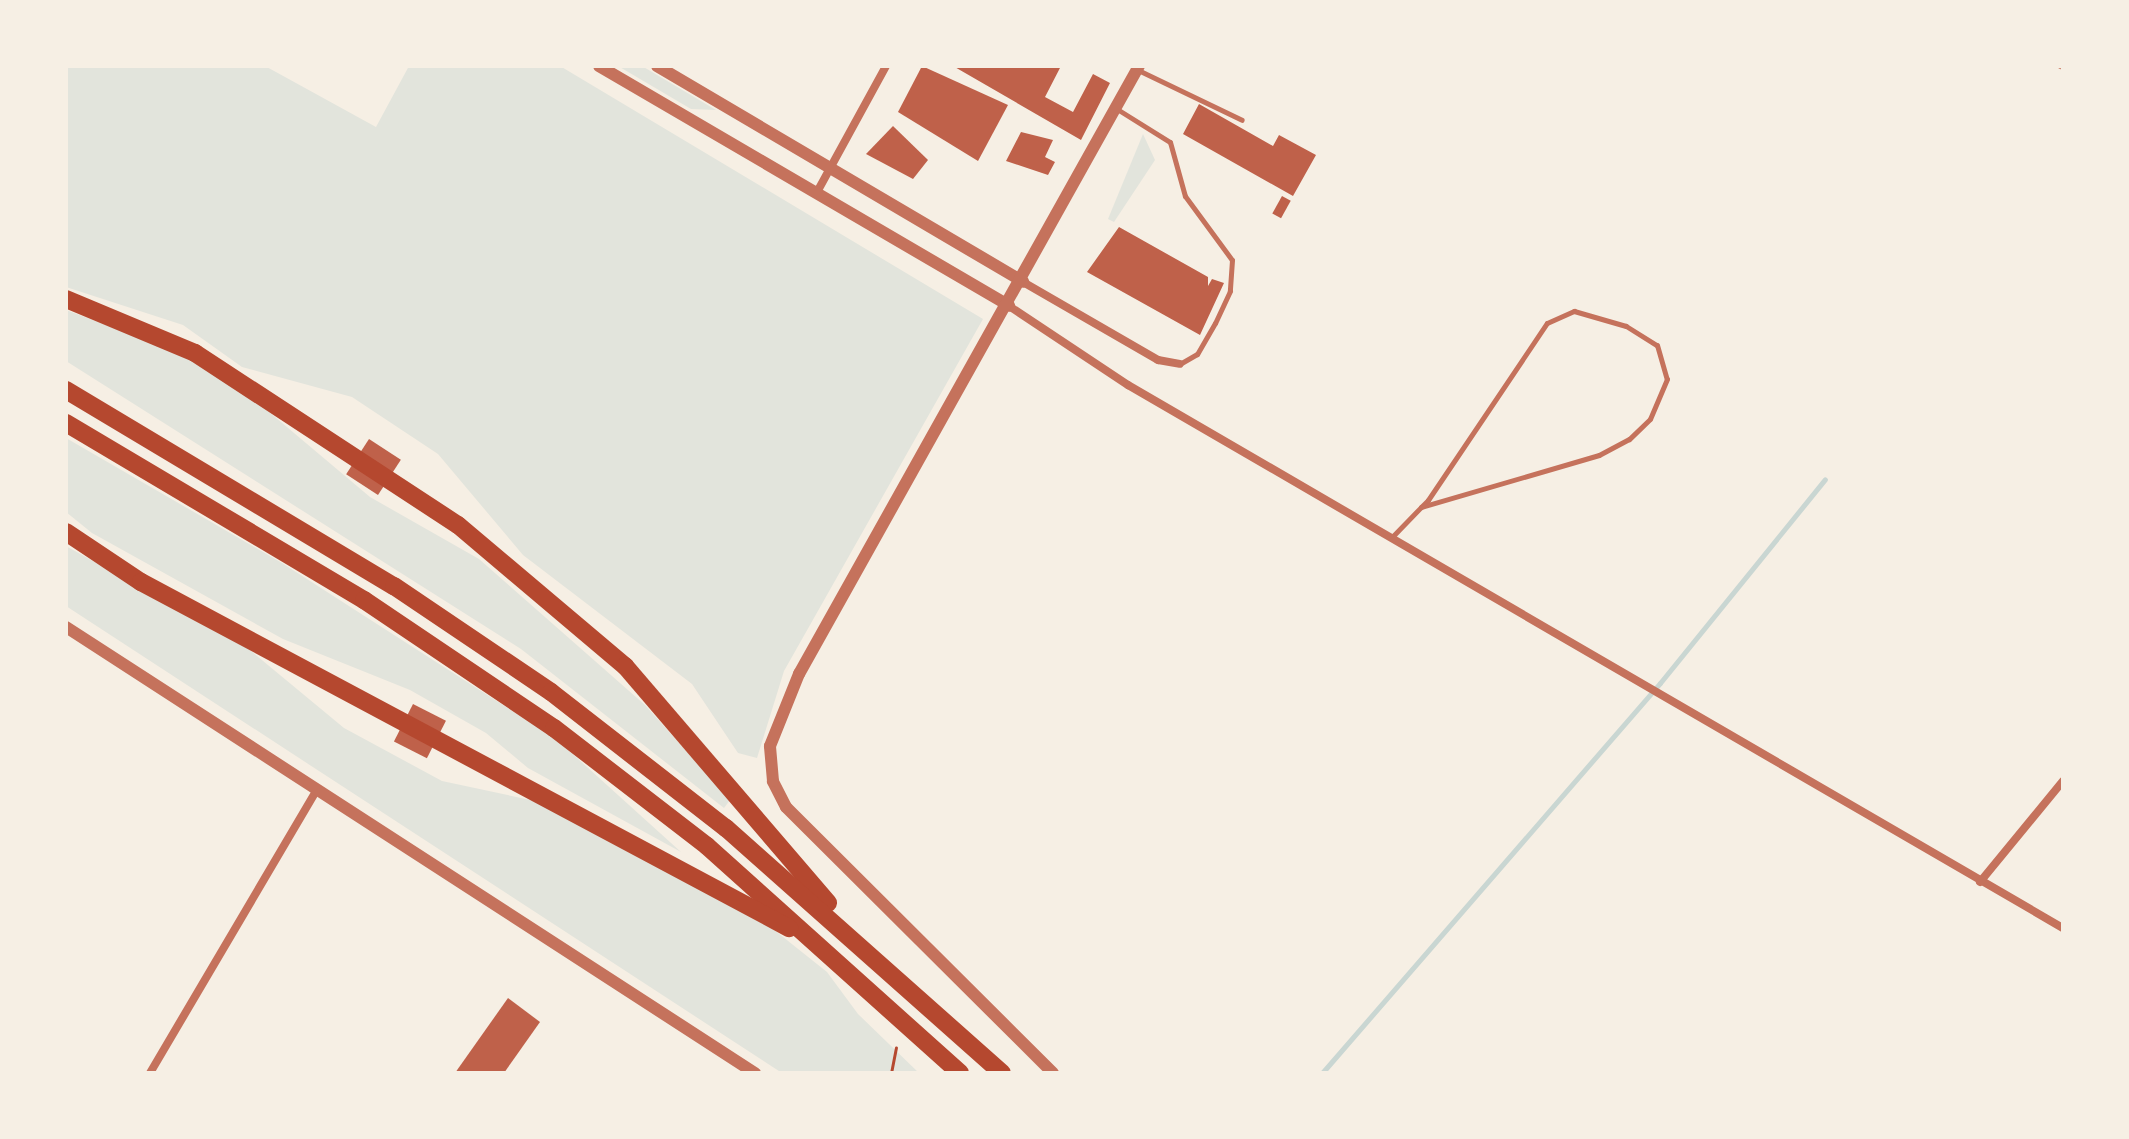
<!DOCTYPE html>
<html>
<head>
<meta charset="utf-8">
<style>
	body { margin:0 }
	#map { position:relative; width:2129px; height:1139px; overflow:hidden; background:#f6efe4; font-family:"Work Sans",sans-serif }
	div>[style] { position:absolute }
	.green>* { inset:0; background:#e2e4dc }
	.stream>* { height:5px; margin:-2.5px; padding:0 2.5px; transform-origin:2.5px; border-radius:2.5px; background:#c9d6d2 }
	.building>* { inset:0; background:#bf614a; transform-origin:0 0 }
	.path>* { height:3px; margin:-1.5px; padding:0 1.5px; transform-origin:1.5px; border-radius:1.5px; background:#b5482f }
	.service>* { height:5px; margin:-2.5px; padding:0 2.5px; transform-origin:2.5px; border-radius:2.5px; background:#c5725c }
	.minor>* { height:8px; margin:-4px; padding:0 4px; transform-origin:4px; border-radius:4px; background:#c5725c }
	.tertiary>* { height:12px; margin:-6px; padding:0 6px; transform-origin:6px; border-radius:6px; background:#c5725c }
	.motorway>* { height:18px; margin:-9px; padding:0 9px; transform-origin:9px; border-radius:9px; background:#b5482f }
	.rail>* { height:5px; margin:-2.5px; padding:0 2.5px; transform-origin:2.5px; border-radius:2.5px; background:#cf8b77 }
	span { translate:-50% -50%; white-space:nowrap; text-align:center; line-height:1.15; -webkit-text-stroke:7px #f6efe4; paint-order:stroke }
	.frame { position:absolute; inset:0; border:68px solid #f6efe4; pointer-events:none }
</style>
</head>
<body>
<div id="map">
	<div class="green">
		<div style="clip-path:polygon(66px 66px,265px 66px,376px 127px,409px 66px,560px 66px,983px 319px,784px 671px,757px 758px,738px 753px,692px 684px,523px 555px,438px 454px,352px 397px,242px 367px,183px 325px,66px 287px)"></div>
		<div style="clip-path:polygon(618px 66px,642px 66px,716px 110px,691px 109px)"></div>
		<div style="clip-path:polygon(1143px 134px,1155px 160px,1114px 222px,1108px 219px)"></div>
		<div style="clip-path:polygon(66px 310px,181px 353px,256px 401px,370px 497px,479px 559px,645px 705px,730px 800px,724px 808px,521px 649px,66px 361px)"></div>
		<div style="clip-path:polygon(66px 438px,282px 563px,556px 739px,681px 852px,528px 768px,486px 733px,410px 690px,283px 639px,92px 533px,66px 512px)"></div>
		<div style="clip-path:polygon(66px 546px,245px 646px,344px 728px,442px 781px,549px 804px,768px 925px,827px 972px,858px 1014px,919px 1073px,782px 1073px,66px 606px)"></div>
	</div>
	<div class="stream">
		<div style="left:1322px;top:1073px;width:516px;rotate:-49.09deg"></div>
		<div style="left:1660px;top:683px;width:262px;rotate:-51deg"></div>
	</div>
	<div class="building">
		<div style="clip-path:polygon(922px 66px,1008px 105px,978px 161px,898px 112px)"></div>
		<div style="clip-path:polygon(953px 66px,1061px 66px,1045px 97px,1073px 112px,1093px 74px,1110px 83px,1081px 140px)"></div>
		<div style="clip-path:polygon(1199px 104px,1273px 146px,1279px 135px,1316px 155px,1293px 196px,1183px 134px)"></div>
		<div style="clip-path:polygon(893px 126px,928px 160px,913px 179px,866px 154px)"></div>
		<div style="clip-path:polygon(1021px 132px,1053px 140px,1045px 157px,1055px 162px,1048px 175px,1006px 161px)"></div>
		<div style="left:1282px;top:196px;width:10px;height:20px;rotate:29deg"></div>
		<div style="clip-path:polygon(1119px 227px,1208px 277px,1208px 286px,1212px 279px,1224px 283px,1200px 335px,1087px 272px)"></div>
		<div style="left:369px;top:439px;width:38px;height:42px;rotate:33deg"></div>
		<div style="left:413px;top:704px;width:37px;height:42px;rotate:27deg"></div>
		<div style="clip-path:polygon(508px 998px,540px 1022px,504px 1073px,455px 1073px)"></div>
	</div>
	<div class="path">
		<div style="left:891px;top:1073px;width:26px;rotate:-79deg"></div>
	</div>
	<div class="service">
		<div style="left:1138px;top:70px;width:115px;rotate:25.7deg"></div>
		<div style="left:1117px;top:109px;width:62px;rotate:31.9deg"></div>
		<div style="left:1170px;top:142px;width:56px;rotate:74.5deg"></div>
		<div style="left:1185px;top:196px;width:79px;rotate:53.7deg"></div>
		<div style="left:1232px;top:260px;width:31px;rotate:94deg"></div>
		<div style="left:1230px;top:291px;width:35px;rotate:115deg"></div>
		<div style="left:1215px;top:323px;width:36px;rotate:120deg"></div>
		<div style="left:1197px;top:354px;width:20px;rotate:150deg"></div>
		<div style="left:1391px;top:538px;width:43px;rotate:-45.9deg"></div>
		<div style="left:1421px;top:507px;width:10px;rotate:-45deg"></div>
		<div style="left:1428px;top:500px;width:213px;rotate:-56.1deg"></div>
		<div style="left:1547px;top:323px;width:30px;rotate:-24deg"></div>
		<div style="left:1574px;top:311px;width:54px;rotate:16.1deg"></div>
		<div style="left:1626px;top:326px;width:36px;rotate:32deg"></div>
		<div style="left:1657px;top:345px;width:35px;rotate:74deg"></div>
		<div style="left:1667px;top:379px;width:43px;rotate:113deg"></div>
		<div style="left:1650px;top:419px;width:29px;rotate:136deg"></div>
		<div style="left:1629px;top:439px;width:34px;rotate:152deg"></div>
		<div style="left:1599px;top:455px;width:185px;rotate:163.7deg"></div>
	</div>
	<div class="minor">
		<div style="left:816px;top:194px;width:146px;rotate:-61.3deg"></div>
		<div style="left:1023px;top:282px;width:156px;rotate:30deg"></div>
		<div style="left:1158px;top:360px;width:22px;rotate:10deg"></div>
		<div style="left:1009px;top:306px;width:143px;rotate:33.6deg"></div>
		<div style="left:1128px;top:385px;width:1081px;rotate:30.15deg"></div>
		<div style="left:1980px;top:882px;width:131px;rotate:-50.6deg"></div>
		<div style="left:150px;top:1073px;width:329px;rotate:-59.5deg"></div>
	</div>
	<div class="tertiary">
		<div style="left:599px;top:66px;width:475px;rotate:30.3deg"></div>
		<div style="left:657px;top:66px;width:425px;rotate:30.5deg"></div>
		<div style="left:66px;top:627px;width:821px;rotate:32.92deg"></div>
		<div style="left:1053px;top:1073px;width:377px;rotate:-135.1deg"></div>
		<div style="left:786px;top:807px;width:29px;rotate:-117deg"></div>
		<div style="left:773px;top:781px;width:35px;rotate:-95deg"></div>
		<div style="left:770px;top:746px;width:78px;rotate:-68.1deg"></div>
		<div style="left:799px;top:674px;width:697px;rotate:-60.79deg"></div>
	</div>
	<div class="motorway">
		<div style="left:66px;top:299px;width:140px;rotate:22.7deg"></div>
		<div style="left:195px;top:353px;width:314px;rotate:33.2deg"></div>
		<div style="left:458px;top:525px;width:219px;rotate:40.2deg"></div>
		<div style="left:625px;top:666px;width:312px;rotate:49.4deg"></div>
		<div style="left:66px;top:390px;width:382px;rotate:30.9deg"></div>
		<div style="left:394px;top:586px;width:189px;rotate:34deg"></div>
		<div style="left:551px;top:692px;width:222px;rotate:37.9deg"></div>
		<div style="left:726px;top:828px;width:369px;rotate:41.6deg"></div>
		<div style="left:66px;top:423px;width:347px;rotate:30.7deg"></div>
		<div style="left:364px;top:600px;width:229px;rotate:34deg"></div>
		<div style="left:554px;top:728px;width:193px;rotate:37.6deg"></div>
		<div style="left:707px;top:846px;width:340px;rotate:41.9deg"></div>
		<div style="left:66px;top:532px;width:90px;rotate:33.7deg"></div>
		<div style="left:141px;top:582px;width:735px;rotate:28.1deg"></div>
	</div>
	<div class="rail">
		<div style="left:2060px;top:66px;width:3px;rotate:18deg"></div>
	</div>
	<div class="frame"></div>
</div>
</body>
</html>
